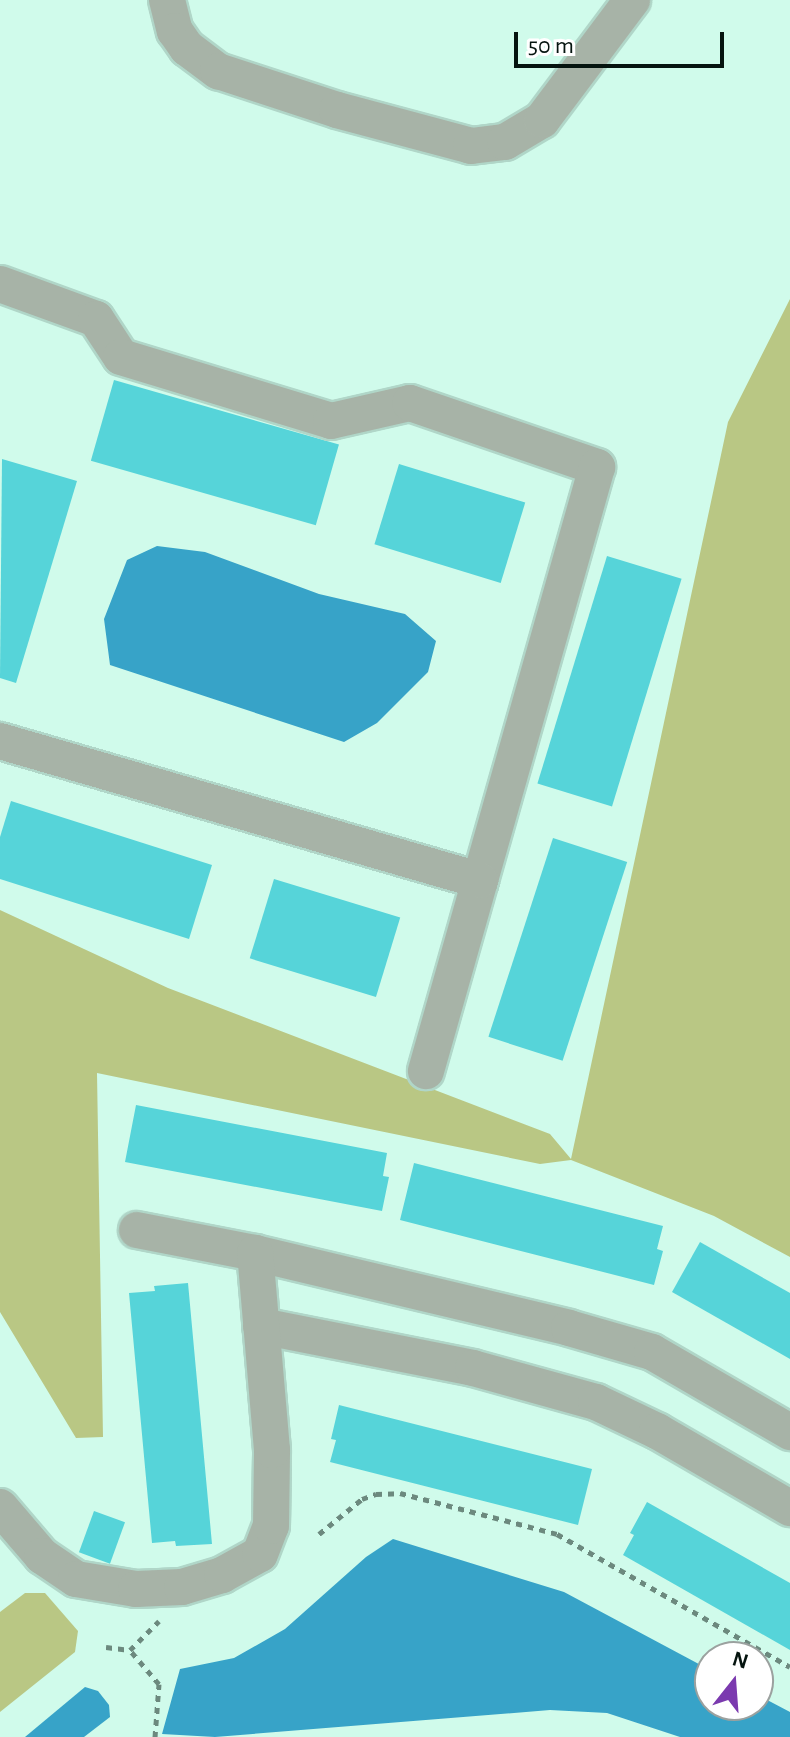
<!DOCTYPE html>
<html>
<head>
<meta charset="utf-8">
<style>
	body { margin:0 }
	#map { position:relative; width:790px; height:1737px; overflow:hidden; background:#d0fbeb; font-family:"Alegreya Sans",sans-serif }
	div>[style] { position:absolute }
	.green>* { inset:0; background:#b9c784 }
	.water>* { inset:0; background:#37a3c8 }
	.building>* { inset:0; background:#56d4d9; transform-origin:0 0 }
	.path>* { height:5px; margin-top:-2.5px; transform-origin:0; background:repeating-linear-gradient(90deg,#6c897e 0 6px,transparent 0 12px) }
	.roads { filter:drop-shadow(2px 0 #b0d6c8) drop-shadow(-2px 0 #b0d6c8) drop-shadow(0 2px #b0d6c8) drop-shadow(0 -2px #b0d6c8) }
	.minor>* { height:36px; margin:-18px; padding:0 18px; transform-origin:18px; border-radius:18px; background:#a7b3a7 }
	span { translate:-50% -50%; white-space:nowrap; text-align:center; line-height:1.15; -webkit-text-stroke:6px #fff; paint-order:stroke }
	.north { position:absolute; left:694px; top:1641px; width:80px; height:80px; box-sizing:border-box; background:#fff; border:2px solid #9ba19f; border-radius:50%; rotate:17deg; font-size:22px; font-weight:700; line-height:32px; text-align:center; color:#05140f }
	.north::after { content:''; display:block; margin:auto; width:28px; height:36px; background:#7b3aaf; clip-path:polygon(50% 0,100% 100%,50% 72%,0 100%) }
	.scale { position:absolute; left:514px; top:32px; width:210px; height:36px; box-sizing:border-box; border:4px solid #05140f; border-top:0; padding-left:10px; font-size:24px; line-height:28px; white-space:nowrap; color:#05140f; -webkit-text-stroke:6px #fff; paint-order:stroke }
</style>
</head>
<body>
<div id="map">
	<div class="green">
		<div style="clip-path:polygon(790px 299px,790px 1257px,714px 1216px,571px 1160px,540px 1164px,97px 1073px,103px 1437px,76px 1438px,0 1312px,0 910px,168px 988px,550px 1134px,571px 1159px,728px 422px)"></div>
		<div style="clip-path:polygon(25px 1593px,45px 1593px,78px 1631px,75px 1652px,0 1712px,0 1612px)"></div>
	</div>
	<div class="water">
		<div style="clip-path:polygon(157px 546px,205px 552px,319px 594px,405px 614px,436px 641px,428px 672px,377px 723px,344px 742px,110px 665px,104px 619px,127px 560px)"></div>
		<div style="clip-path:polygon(393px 1539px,564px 1592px,710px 1670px,710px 1705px,758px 1705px,758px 1695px,790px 1712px,790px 1737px,680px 1737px,607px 1713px,550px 1710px,215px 1737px,162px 1734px,180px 1669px,234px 1658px,285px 1629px,366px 1557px)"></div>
		<div style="clip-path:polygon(85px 1687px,98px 1691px,109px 1705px,110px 1717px,84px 1737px,25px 1737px)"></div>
	</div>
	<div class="building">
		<div style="left:114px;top:380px;width:234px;height:84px;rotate:16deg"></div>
		<div style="clip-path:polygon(2px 459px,77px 481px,16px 683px,0 678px)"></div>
		<div style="left:399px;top:464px;width:132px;height:84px;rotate:17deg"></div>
		<div style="left:607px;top:556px;width:78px;height:238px;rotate:17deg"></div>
		<div style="clip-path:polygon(11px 801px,212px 865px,189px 939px,0 879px,0 837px)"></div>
		<div style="left:553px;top:838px;width:78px;height:209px;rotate:18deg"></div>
		<div style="left:274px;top:879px;width:132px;height:83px;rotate:17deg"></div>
		<div style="clip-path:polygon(136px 1105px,387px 1153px,383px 1176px,389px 1177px,382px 1211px,125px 1162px)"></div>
		<div style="clip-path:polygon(414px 1163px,663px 1226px,657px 1249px,663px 1251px,654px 1285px,400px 1220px)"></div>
		<div style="clip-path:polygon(700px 1242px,790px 1293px,790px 1359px,672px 1292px)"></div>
		<div style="clip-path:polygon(188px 1283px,212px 1544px,176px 1546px,175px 1541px,152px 1543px,129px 1293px,155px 1291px,154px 1286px)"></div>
		<div style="clip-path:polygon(339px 1405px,592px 1469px,578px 1525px,330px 1462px,336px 1440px,331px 1439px)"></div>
		<div style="clip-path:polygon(647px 1502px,790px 1583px,790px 1650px,623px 1555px,634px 1535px,630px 1533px)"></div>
		<div style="left:94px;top:1511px;width:33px;height:44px;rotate:20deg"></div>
	</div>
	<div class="path">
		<div style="left:319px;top:1534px;width:55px;rotate:-39.1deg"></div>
		<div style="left:362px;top:1499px;width:15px;rotate:-20deg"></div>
		<div style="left:376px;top:1494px;width:24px;rotate:-2deg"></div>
		<div style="left:400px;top:1493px;width:162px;rotate:14.6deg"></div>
		<div style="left:557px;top:1534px;width:268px;rotate:29.7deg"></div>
		<div style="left:106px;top:1647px;width:24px;rotate:7deg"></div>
		<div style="left:155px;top:1737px;width:53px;rotate:-85.7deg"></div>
		<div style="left:159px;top:1684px;width:45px;rotate:-130.5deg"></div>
		<div style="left:130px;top:1650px;width:41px;rotate:-45deg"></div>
	</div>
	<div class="roads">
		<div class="minor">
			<div style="left:167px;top:0;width:32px;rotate:76deg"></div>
			<div style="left:175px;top:31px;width:21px;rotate:55deg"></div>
			<div style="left:187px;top:48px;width:39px;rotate:37deg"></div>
			<div style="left:218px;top:71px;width:125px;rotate:18.1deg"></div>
			<div style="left:337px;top:110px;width:139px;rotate:15deg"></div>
			<div style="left:471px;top:146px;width:34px;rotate:-7deg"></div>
			<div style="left:505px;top:142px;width:43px;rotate:-30.7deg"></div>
			<div style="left:542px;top:120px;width:150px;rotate:-53.1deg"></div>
			<div style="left:0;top:284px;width:102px;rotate:20deg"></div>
			<div style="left:96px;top:319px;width:45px;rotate:56.7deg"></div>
			<div style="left:121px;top:357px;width:220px;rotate:16.9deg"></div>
			<div style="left:331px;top:421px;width:81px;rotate:-12.8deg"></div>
			<div style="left:410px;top:403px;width:198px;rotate:18.9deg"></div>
			<div style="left:597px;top:467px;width:628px;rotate:105.81deg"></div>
			<div style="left:0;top:741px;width:500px;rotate:16.2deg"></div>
			<div style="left:137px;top:1230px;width:120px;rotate:11deg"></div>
			<div style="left:255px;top:1253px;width:323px;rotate:13.4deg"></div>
			<div style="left:569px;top:1328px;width:86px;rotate:16.1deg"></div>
			<div style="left:652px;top:1352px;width:160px;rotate:30.1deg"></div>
			<div style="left:261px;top:1326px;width:216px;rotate:11.2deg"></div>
			<div style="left:473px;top:1368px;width:128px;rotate:15.5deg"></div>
			<div style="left:596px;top:1402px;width:68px;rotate:25.4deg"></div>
			<div style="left:657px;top:1431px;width:154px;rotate:30.1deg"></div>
			<div style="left:0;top:1507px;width:65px;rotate:49.4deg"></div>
			<div style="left:42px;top:1556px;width:41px;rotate:34.1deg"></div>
			<div style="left:76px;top:1579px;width:61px;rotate:9.5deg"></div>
			<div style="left:136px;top:1589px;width:46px;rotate:-2.5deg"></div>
			<div style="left:182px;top:1587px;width:42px;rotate:-16.7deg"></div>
			<div style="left:222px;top:1575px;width:43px;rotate:-28.9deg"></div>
			<div style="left:260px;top:1554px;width:30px;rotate:-69deg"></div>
			<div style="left:271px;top:1526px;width:76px;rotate:-89.2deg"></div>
			<div style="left:272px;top:1450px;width:198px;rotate:-94.9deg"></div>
		</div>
	</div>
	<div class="north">N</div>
	<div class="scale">50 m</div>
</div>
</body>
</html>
